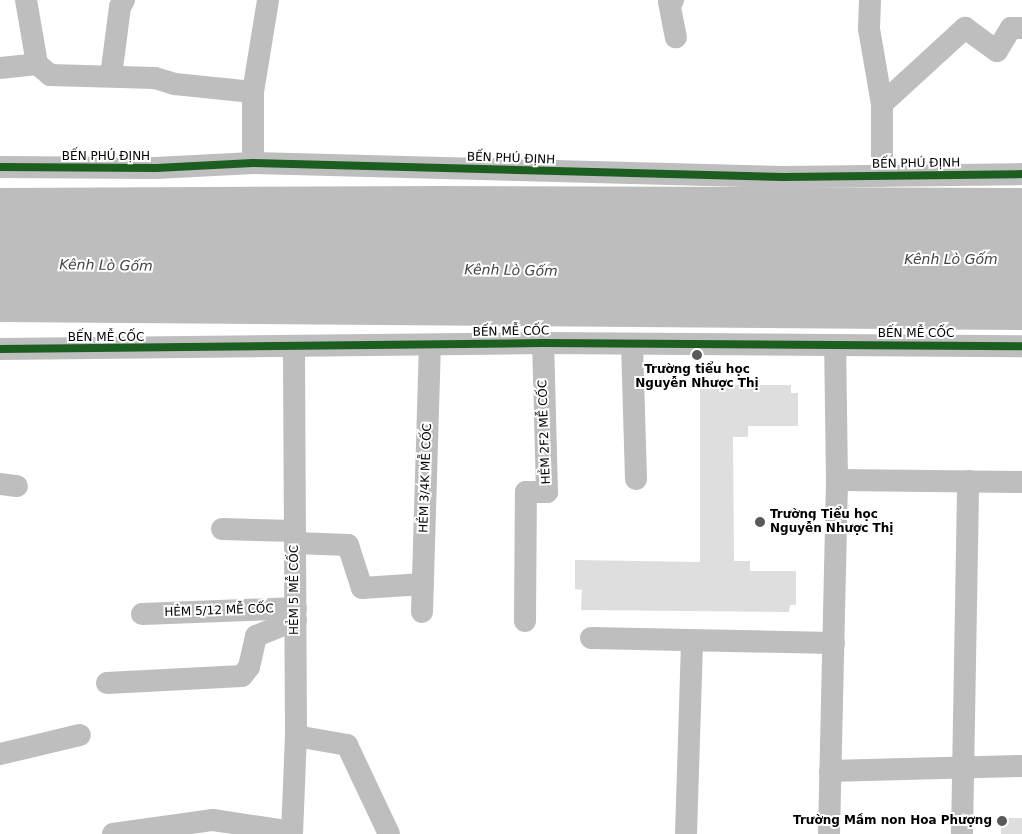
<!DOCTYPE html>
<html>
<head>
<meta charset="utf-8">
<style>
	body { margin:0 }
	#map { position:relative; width:1022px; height:834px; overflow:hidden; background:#fff; font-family:"DejaVu Sans",sans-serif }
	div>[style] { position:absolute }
	.water>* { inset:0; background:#bdbdbd }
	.building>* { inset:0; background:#dedede; transform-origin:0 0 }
	.minor>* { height:22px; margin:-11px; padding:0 11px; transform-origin:11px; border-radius:11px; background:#bebebe }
	.cycleway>* { height:8px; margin:-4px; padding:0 4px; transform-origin:4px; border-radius:4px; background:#1b5e20 }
	.dots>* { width:14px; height:14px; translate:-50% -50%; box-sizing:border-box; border:2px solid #fff; border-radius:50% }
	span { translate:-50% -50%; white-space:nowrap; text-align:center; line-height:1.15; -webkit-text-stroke:4px #fff; paint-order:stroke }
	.street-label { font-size:12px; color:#000 }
	.poi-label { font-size:12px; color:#000; font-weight:700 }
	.left { translate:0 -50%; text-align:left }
	.right { translate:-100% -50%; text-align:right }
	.water-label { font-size:14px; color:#424242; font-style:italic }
</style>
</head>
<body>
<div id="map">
	<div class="water">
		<div style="clip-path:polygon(439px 186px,1022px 188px,1022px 330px,0 322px,0 188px)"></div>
	</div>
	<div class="building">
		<div style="clip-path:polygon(700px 385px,791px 385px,791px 393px,798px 393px,798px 426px,748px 426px,748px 437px,733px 437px,734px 561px,750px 561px,750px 571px,796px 571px,796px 605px,790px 605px,789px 612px,581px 610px,582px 590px,575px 589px,575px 560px,700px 562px)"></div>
		<div style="left:1001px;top:818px;width:21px;height:16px"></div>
	</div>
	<div class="minor">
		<div style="left:26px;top:0;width:65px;rotate:80.2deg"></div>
		<div style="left:673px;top:0;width:4px;rotate:153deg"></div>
		<div style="left:669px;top:2px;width:36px;rotate:79deg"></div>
		<div style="left:870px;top:0;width:29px;rotate:92deg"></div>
		<div style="left:869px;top:29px;width:76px;rotate:80.2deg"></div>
		<div style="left:882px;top:104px;width:72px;rotate:90deg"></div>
		<div style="left:0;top:68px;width:37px;rotate:-6deg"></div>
		<div style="left:37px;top:64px;width:17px;rotate:40deg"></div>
		<div style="left:50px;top:75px;width:105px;rotate:1.6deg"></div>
		<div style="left:155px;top:78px;width:21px;rotate:17deg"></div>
		<div style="left:175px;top:84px;width:78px;rotate:5.9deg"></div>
		<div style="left:111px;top:76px;width:70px;rotate:-82.6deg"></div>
		<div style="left:120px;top:7px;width:8px;rotate:-60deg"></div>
		<div style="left:882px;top:104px;width:113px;rotate:-42.5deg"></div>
		<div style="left:965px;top:28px;width:39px;rotate:36deg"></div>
		<div style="left:997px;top:51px;width:27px;rotate:-59deg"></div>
		<div style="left:1011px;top:28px;width:11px"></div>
		<div style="left:253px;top:163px;width:71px;rotate:-90deg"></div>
		<div style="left:253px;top:92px;width:93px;rotate:-80.7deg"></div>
		<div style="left:0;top:167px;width:156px;rotate:0.4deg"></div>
		<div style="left:156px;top:168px;width:97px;rotate:-3deg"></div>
		<div style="left:253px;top:163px;width:531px;rotate:1.51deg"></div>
		<div style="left:784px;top:177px;width:238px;rotate:-0.7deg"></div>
		<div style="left:632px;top:344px;width:135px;rotate:88.3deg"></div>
		<div style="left:0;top:349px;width:543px;rotate:-0.63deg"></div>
		<div style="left:543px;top:343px;width:479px;rotate:0.4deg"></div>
		<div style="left:837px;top:480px;width:185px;rotate:0.6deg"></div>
		<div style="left:0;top:484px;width:17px;rotate:7deg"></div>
		<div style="left:222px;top:529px;width:73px;rotate:1.6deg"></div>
		<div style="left:295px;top:543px;width:53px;rotate:2.2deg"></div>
		<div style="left:348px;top:545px;width:45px;rotate:72deg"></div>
		<div style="left:362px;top:588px;width:61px;rotate:-3.8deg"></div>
		<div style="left:422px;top:612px;width:267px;rotate:-88.3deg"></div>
		<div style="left:142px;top:614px;width:154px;rotate:-2.2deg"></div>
		<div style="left:525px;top:621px;width:129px;rotate:-89.6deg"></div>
		<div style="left:526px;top:492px;width:21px"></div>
		<div style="left:547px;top:492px;width:149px;rotate:-91.5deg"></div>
		<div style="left:591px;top:638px;width:243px;rotate:1.2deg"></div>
		<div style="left:107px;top:683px;width:135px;rotate:-3deg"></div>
		<div style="left:242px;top:676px;width:11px;rotate:-52deg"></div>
		<div style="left:249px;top:667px;width:32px;rotate:-77deg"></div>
		<div style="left:256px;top:636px;width:43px;rotate:-21.8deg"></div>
		<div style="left:296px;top:736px;width:52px;rotate:10deg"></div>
		<div style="left:347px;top:745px;width:98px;rotate:64.7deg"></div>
		<div style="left:0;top:754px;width:82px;rotate:-13.4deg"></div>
		<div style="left:830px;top:771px;width:192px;rotate:-1.5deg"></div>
		<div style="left:113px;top:834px;width:101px;rotate:-8deg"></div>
		<div style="left:213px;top:820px;width:80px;rotate:8.6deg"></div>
		<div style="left:292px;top:834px;width:98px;rotate:-87.7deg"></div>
		<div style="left:296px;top:736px;width:389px;rotate:-90.3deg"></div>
		<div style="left:686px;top:834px;width:194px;rotate:-88.2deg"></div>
		<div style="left:829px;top:834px;width:354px;rotate:-88.7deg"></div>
		<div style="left:837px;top:480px;width:135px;rotate:-90.8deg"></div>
		<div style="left:962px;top:834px;width:353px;rotate:-89deg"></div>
	</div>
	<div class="cycleway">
		<div style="left:0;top:167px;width:156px;rotate:0.4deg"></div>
		<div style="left:156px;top:168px;width:97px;rotate:-3deg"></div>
		<div style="left:253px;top:163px;width:531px;rotate:1.51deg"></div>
		<div style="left:784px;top:177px;width:238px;rotate:-0.7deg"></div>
		<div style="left:0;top:349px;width:543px;rotate:-0.63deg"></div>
		<div style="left:543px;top:343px;width:479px;rotate:0.4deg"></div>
	</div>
	<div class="dots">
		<div style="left:697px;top:355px;background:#595959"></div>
		<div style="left:760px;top:522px;background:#595959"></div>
		<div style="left:1002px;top:821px;background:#595959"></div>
	</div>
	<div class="street-label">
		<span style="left:106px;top:157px">BẾN PHÚ ĐỊNH</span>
		<span style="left:511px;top:159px;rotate:2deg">BẾN PHÚ ĐỊNH</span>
		<span style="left:916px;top:164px;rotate:-1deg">BẾN PHÚ ĐỊNH</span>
		<span style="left:511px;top:332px;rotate:-1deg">BẾN MỄ CỐC</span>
		<span style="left:916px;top:334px">BẾN MỄ CỐC</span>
		<span style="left:106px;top:338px">BẾN MỄ CỐC</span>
		<span style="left:545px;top:432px;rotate:-92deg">HẺM 2F2 MỄ CỐC</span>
		<span style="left:426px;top:478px;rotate:-88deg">HẺM 3/4K MỄ CỐC</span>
		<span style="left:295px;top:590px;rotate:-90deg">HẺM 5 MỄ CỐC</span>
		<span style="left:219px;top:611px;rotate:-2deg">HẺM 5/12 MỄ CỐC</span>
	</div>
	<div class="poi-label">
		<span style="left:697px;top:377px">Trường tiểu học<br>Nguyễn Nhược Thị</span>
		<span class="left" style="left:770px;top:522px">Trường Tiểu học<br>Nguyễn Nhược Thị</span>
		<span class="right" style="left:992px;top:821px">Trường Mầm non Hoa Phượng</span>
	</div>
	<div class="water-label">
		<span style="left:951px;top:259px">Kênh Lò Gốm</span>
		<span style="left:106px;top:265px;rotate:1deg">Kênh Lò Gốm</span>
		<span style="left:511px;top:270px;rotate:1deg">Kênh Lò Gốm</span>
	</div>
</div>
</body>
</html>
